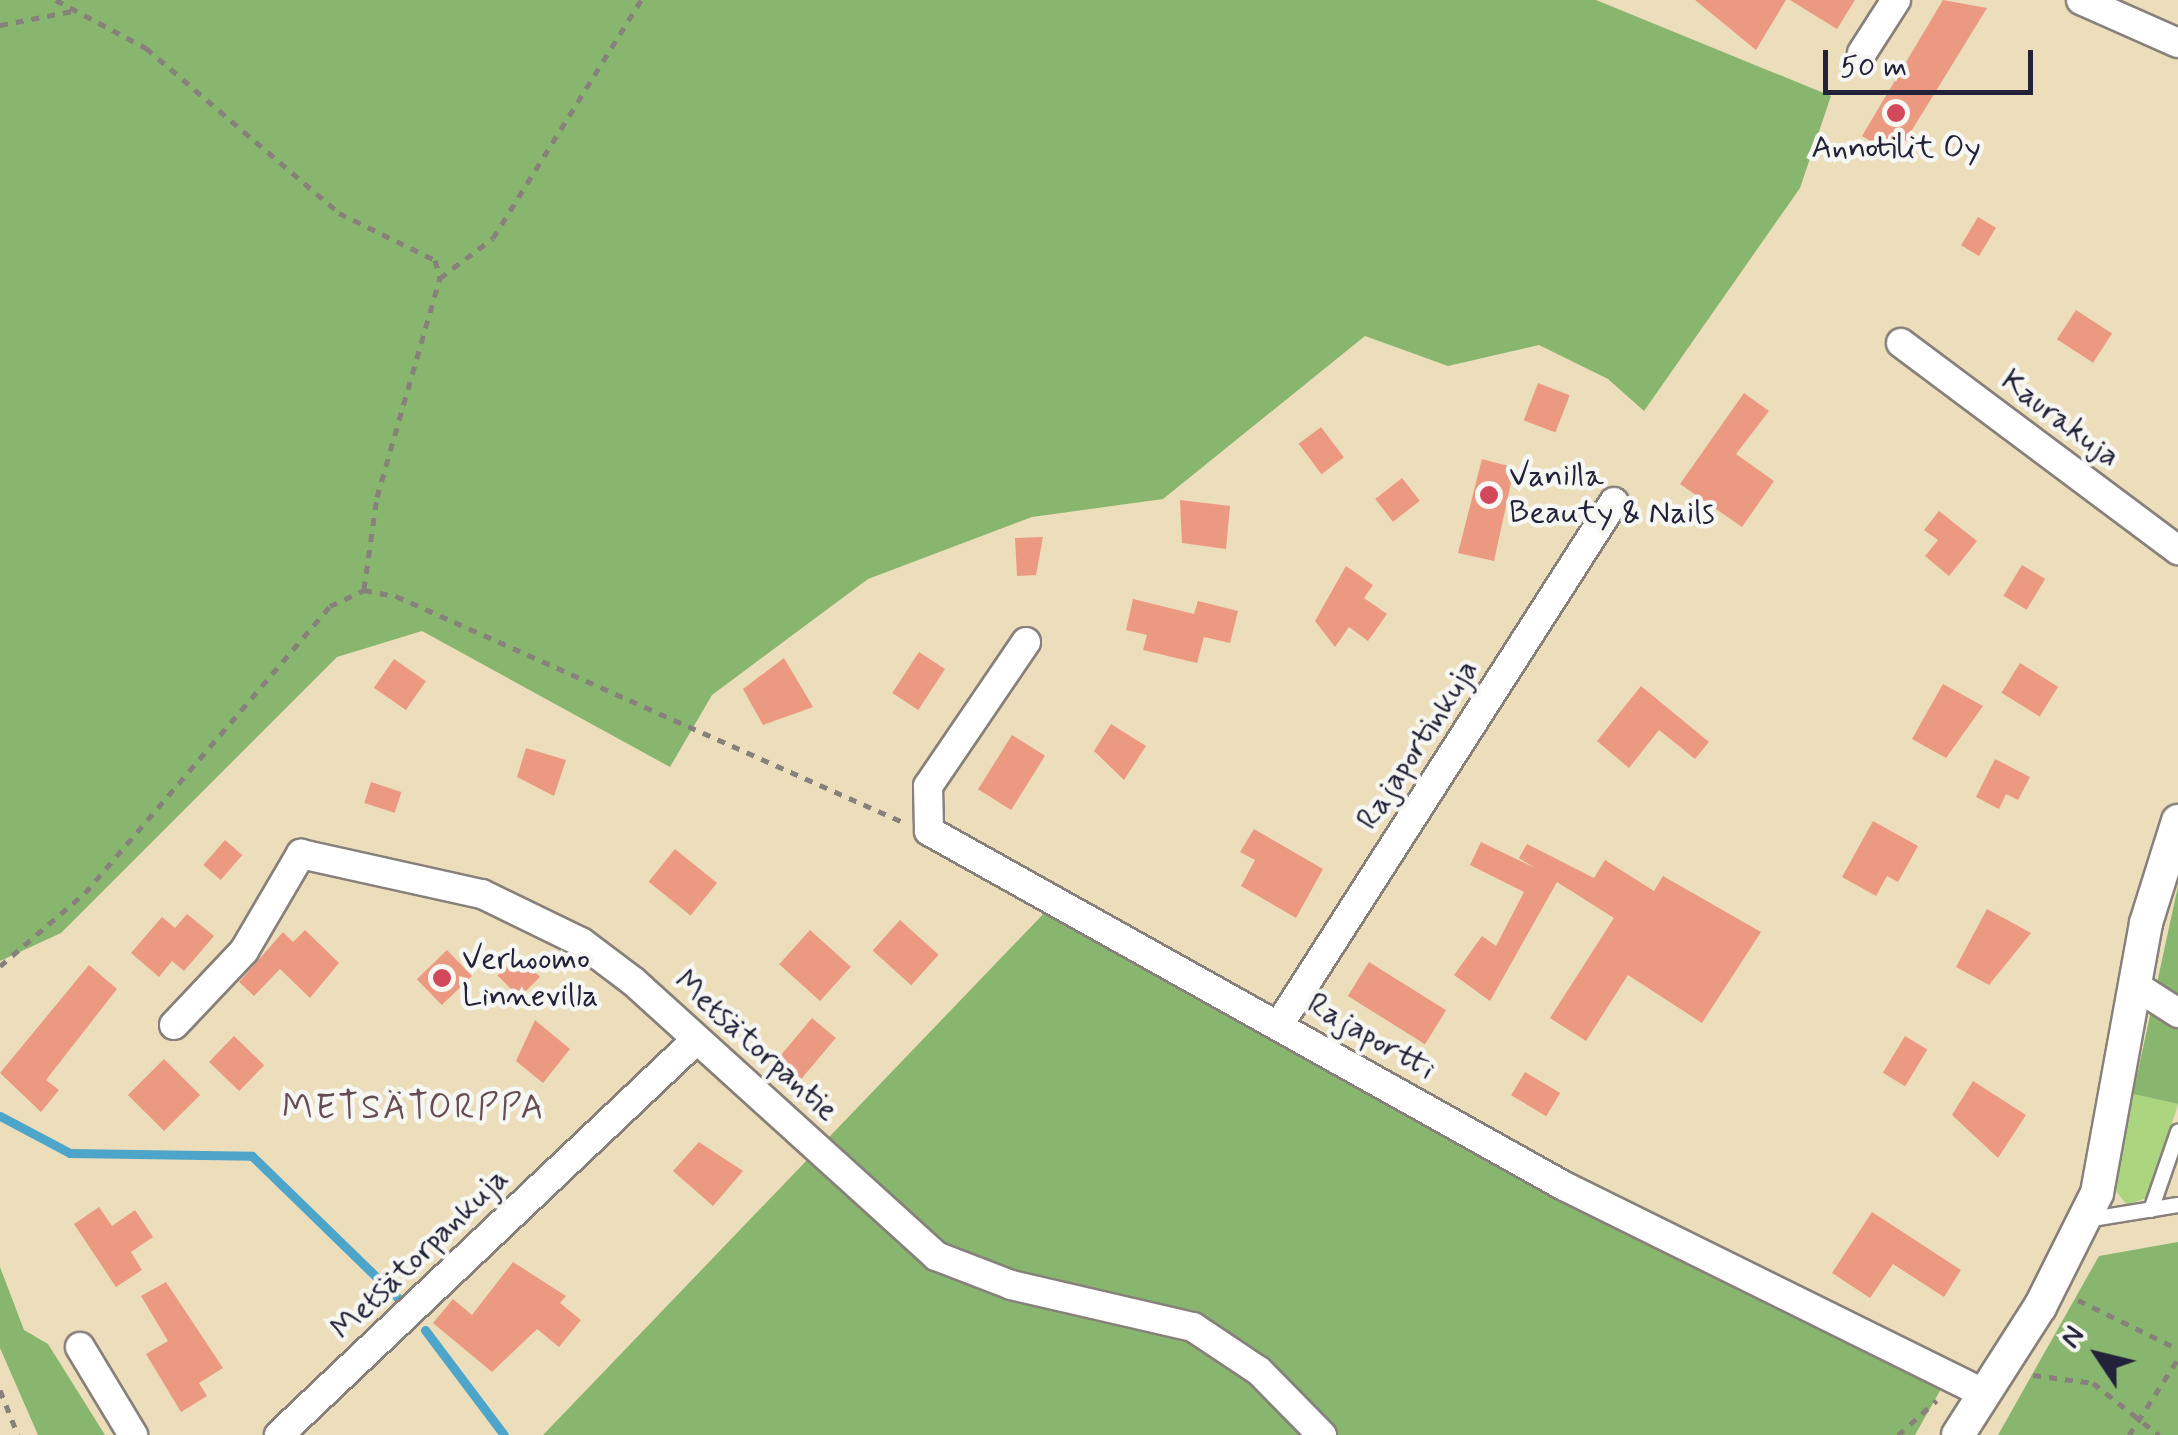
<!DOCTYPE html>
<html>
<head>
<meta charset="utf-8">
<style>
	body { margin:0 }
	#map { position:relative; width:2178px; height:1435px; overflow:hidden; background:#ecdebb; font-family:Mynerve,sans-serif }
	div>[style] { position:absolute }
	.green>* { inset:0; background:#acd580 }
	.forest>* { inset:0; background:#89b66e }
	.stream>* { height:9px; margin:-4.5px; padding:0 4.5px; transform-origin:4.5px; border-radius:4.5px; background:#4da5ca }
	.building>* { inset:0; background:#eb9a81; transform-origin:0 0 }
	.path>* { height:5px; margin-top:-2.5px; transform-origin:0; background:repeating-linear-gradient(90deg,#87807b 0 8px,transparent 0 16px) }
	.roads { filter:drop-shadow(2px 0 #87807b) drop-shadow(-2px 0 #87807b) drop-shadow(0 2px #87807b) drop-shadow(0 -2px #87807b) }
	.service>* { height:14px; margin:-7px; padding:0 7px; transform-origin:7px; border-radius:7px; background:#fff }
	.minor>* { height:28px; margin:-14px; padding:0 14px; transform-origin:14px; border-radius:14px; background:#fff }
	.tertiary>* { height:32px; margin:-16px; padding:0 16px; transform-origin:16px; border-radius:16px; background:#fff }
	.dots>* { width:28px; height:28px; translate:-50% -50%; box-sizing:border-box; border:5px solid #f6f6f2; border-radius:50% }
	span { translate:-50% -50%; white-space:nowrap; text-align:center; line-height:1.15; -webkit-text-stroke:9px #f6f6f2; paint-order:stroke }
	.poi-label { font-size:32px; color:#22223b }
	.left { translate:0 -50%; text-align:left }
	.street-label { font-size:32px; color:#22223b }
	.neighbourhood-label { font-size:35px; color:#684c54; letter-spacing:2.5px }
	.north { position:absolute; left:2048px; top:1305px; width:100px; height:100px; -webkit-text-stroke:8px #f6f6f2; paint-order:stroke; rotate:305deg; font-size:28px; font-weight:700; line-height:40px; text-align:center; color:#22223b }
	.north::after { content:''; display:block; margin:auto; width:35px; height:45px; background:#22223b; clip-path:polygon(50% 0,100% 100%,50% 72%,0 100%) }
	.scale { position:absolute; left:1823px; top:50px; width:210px; height:45px; box-sizing:border-box; border:5px solid #22223b; border-top:0; padding-left:12px; font-size:30px; line-height:35px; white-space:nowrap; color:#22223b; -webkit-text-stroke:8px #f6f6f2; paint-order:stroke }
</style>
</head>
<body>
<div id="map">
	<div class="green">
		<div style="clip-path:polygon(2133px 1094px,2178px 1104px,2149px 1197px,2127px 1205px,2112px 1186px)"></div>
	</div>
	<div class="forest">
		<div style="clip-path:polygon(0 0,1596px 0,1831px 96px,1800px 188px,1644px 411px,1608px 379px,1539px 345px,1448px 366px,1365px 336px,1163px 499px,1032px 517px,868px 579px,712px 695px,670px 767px,422px 631px,337px 657px,61px 933px,0 961px)"></div>
		<div style="clip-path:polygon(2178px 886px,2178px 1104px,2133px 1094px)"></div>
		<div style="clip-path:polygon(1050px 907px,1565px 1199px,1941px 1389px,1915px 1435px,543px 1435px)"></div>
		<div style="clip-path:polygon(2178px 1242px,2178px 1435px,1998px 1435px,2099px 1256px)"></div>
		<div style="clip-path:polygon(0 1267px,24px 1330px,48px 1344px,105px 1435px,38px 1435px,0 1348px)"></div>
	</div>
	<div class="stream">
		<div style="left:0;top:1116px;width:79px;rotate:27.9deg"></div>
		<div style="left:70px;top:1153px;width:182px;rotate:0.9deg"></div>
		<div style="left:252px;top:1156px;width:206px;rotate:44.2deg"></div>
		<div style="left:425px;top:1330px;width:131px;rotate:53deg"></div>
	</div>
	<div class="building">
		<div style="clip-path:polygon(1695px 0,1786px 0,1756px 50px)"></div>
		<div style="clip-path:polygon(1790px 0,1855px 0,1837px 29px)"></div>
		<div style="clip-path:polygon(1943px 0,1987px 8px,1896px 156px,1862px 136px)"></div>
		<div style="left:1978px;top:217px;width:21px;height:33px;rotate:31deg"></div>
		<div style="left:2076px;top:310px;width:43px;height:35px;rotate:33deg"></div>
		<div style="left:1538px;top:383px;width:34px;height:40px;rotate:21deg"></div>
		<div style="clip-path:polygon(1744px 393px,1769px 411px,1736px 454px,1774px 481px,1742px 527px,1680px 484px)"></div>
		<div style="left:1321px;top:427px;width:38px;height:28px;rotate:53deg"></div>
		<div style="clip-path:polygon(1482px 459px,1508px 466px,1511px 483px,1494px 561px,1458px 553px)"></div>
		<div style="left:1402px;top:478px;width:29px;height:34px;rotate:52deg"></div>
		<div style="clip-path:polygon(1180px 500px,1230px 506px,1226px 549px,1182px 543px)"></div>
		<div style="clip-path:polygon(1939px 511px,1977px 541px,1949px 576px,1925px 556px,1938px 540px,1924px 530px)"></div>
		<div style="clip-path:polygon(1043px 537px,1036px 575px,1017px 576px,1015px 538px)"></div>
		<div style="left:2022px;top:565px;width:27px;height:36px;rotate:31deg"></div>
		<div style="clip-path:polygon(1346px 566px,1373px 585px,1364px 598px,1387px 614px,1368px 641px,1349px 627px,1335px 647px,1315px 621px)"></div>
		<div style="clip-path:polygon(1133px 599px,1194px 614px,1198px 601px,1238px 611px,1230px 643px,1204px 637px,1197px 663px,1143px 650px,1147px 635px,1126px 630px)"></div>
		<div style="left:919px;top:652px;width:31px;height:49px;rotate:33deg"></div>
		<div style="clip-path:polygon(784px 658px,813px 707px,763px 725px,743px 689px)"></div>
		<div style="left:394px;top:659px;width:39px;height:35px;rotate:35deg"></div>
		<div style="left:2020px;top:663px;width:45px;height:35px;rotate:32deg"></div>
		<div style="clip-path:polygon(1943px 684px,1983px 706px,1946px 758px,1912px 739px)"></div>
		<div style="clip-path:polygon(1641px 686px,1709px 742px,1695px 759px,1659px 730px,1629px 768px,1597px 741px)"></div>
		<div style="clip-path:polygon(1111px 724px,1146px 746px,1124px 780px,1094px 751px)"></div>
		<div style="left:1012px;top:735px;width:39px;height:64px;rotate:32deg"></div>
		<div style="clip-path:polygon(526px 748px,566px 760px,554px 796px,517px 777px)"></div>
		<div style="clip-path:polygon(1995px 759px,2030px 777px,2018px 800px,2006px 794px,1999px 809px,1976px 797px)"></div>
		<div style="left:371px;top:782px;width:32px;height:22px;rotate:18deg"></div>
		<div style="clip-path:polygon(1873px 821px,1918px 846px,1898px 882px,1887px 876px,1876px 896px,1842px 877px)"></div>
		<div style="clip-path:polygon(1254px 829px,1323px 869px,1296px 918px,1241px 886px,1255px 860px,1240px 852px)"></div>
		<div style="left:225px;top:840px;width:23px;height:33px;rotate:41deg"></div>
		<div style="clip-path:polygon(1481px 842px,1535px 868px,1519px 858px,1527px 844px,1594px 878px,1605px 860px,1654px 891px,1663px 876px,1761px 932px,1702px 1023px,1628px 975px,1586px 1041px,1550px 1018px,1614px 918px,1557px 882px,1490px 1001px,1454px 975px,1482px 936px,1496px 946px,1524px 892px,1470px 865px)"></div>
		<div style="left:675px;top:849px;width:54px;height:42px;rotate:39deg"></div>
		<div style="clip-path:polygon(1987px 909px,2031px 933px,1989px 985px,1956px 967px)"></div>
		<div style="clip-path:polygon(187px 914px,214px 936px,184px 971px,172px 961px,159px 977px,131px 953px,162px 917px,175px 928px)"></div>
		<div style="left:900px;top:920px;width:52px;height:41px;rotate:42deg"></div>
		<div style="clip-path:polygon(305px 930px,339px 963px,310px 998px,280px 969px,254px 996px,239px 982px,283px 932px,293px 942px)"></div>
		<div style="left:810px;top:930px;width:55px;height:46px;rotate:42deg"></div>
		<div style="left:447px;top:950px;width:36px;height:42px;rotate:46deg"></div>
		<div style="left:518px;top:955px;width:31px;height:29px;rotate:45deg"></div>
		<div style="left:1369px;top:962px;width:91px;height:40px;rotate:32deg"></div>
		<div style="clip-path:polygon(89px 965px,117px 989px,46px 1080px,59px 1090px,41px 1112px,0 1073px)"></div>
		<div style="left:812px;top:1018px;width:31px;height:55px;rotate:40deg"></div>
		<div style="clip-path:polygon(535px 1020px,570px 1049px,543px 1083px,516px 1061px)"></div>
		<div style="left:234px;top:1036px;width:42px;height:36px;rotate:44deg"></div>
		<div style="left:1905px;top:1036px;width:26px;height:43px;rotate:31deg"></div>
		<div style="left:164px;top:1059px;width:51px;height:51px;rotate:45deg"></div>
		<div style="left:1525px;top:1072px;width:41px;height:27px;rotate:31deg"></div>
		<div style="clip-path:polygon(1973px 1081px,2026px 1115px,1998px 1158px,1952px 1115px)"></div>
		<div style="clip-path:polygon(699px 1142px,743px 1171px,713px 1206px,673px 1171px)"></div>
		<div style="clip-path:polygon(99px 1207px,112px 1226px,135px 1210px,153px 1237px,131px 1252px,142px 1270px,116px 1287px,74px 1224px)"></div>
		<div style="clip-path:polygon(1872px 1212px,1961px 1270px,1944px 1297px,1893px 1264px,1870px 1298px,1832px 1273px)"></div>
		<div style="clip-path:polygon(513px 1262px,566px 1296px,560px 1303px,581px 1320px,559px 1347px,537px 1329px,492px 1372px,433px 1323px,453px 1299px,472px 1315px)"></div>
		<div style="clip-path:polygon(166px 1282px,223px 1368px,199px 1383px,207px 1396px,181px 1412px,146px 1354px,168px 1341px,141px 1296px)"></div>
	</div>
	<div class="path">
		<div style="left:56px;top:0;width:102px;rotate:28.1deg"></div>
		<div style="left:146px;top:48px;width:254px;rotate:40.5deg"></div>
		<div style="left:339px;top:213px;width:107px;rotate:26.1deg"></div>
		<div style="left:435px;top:260px;width:19px;rotate:74deg"></div>
		<div style="left:0;top:25px;width:74px;rotate:-10.9deg"></div>
		<div style="left:364px;top:589px;width:93px;rotate:-82deg"></div>
		<div style="left:377px;top:497px;width:228px;rotate:-74deg"></div>
		<div style="left:440px;top:278px;width:66px;rotate:-37deg"></div>
		<div style="left:493px;top:238px;width:280px;rotate:-58.1deg"></div>
		<div style="left:0;top:966px;width:112px;rotate:-40.7deg"></div>
		<div style="left:85px;top:893px;width:377px;rotate:-49.5deg"></div>
		<div style="left:330px;top:606px;width:38px;rotate:-25deg"></div>
		<div style="left:364px;top:590px;width:33px;rotate:11deg"></div>
		<div style="left:396px;top:596px;width:555px;rotate:24.03deg"></div>
		<div style="left:2078px;top:1300px;width:111px;rotate:26.1deg"></div>
		<div style="left:2033px;top:1375px;width:61px;rotate:7.6deg"></div>
		<div style="left:2093px;top:1383px;width:84px;rotate:38.2deg"></div>
		<div style="left:0;top:1390px;width:48px;rotate:68.2deg"></div>
		<div style="left:1898px;top:1435px;width:52px;rotate:-41.9deg"></div>
		<div style="left:2129px;top:1435px;width:90px;rotate:-57.2deg"></div>
	</div>
	<div class="roads">
		<div class="service">
			<div style="left:2151px;top:1210px;width:83px;rotate:-70.9deg"></div>
			<div style="left:2086px;top:1220px;width:93px;rotate:-9.3deg"></div>
		</div>
		<div class="minor">
			<div style="left:2081px;top:0;width:106px;rotate:23.9deg"></div>
			<div style="left:1862px;top:53px;width:63px;rotate:-57.3deg"></div>
			<div style="left:1901px;top:343px;width:346px;rotate:36.8deg"></div>
			<div style="left:1026px;top:642px;width:174px;rotate:124.2deg"></div>
			<div style="left:928px;top:786px;width:45px;rotate:88.7deg"></div>
			<div style="left:929px;top:831px;width:727px;rotate:29.21deg"></div>
			<div style="left:1564px;top:1186px;width:466px;rotate:26.3deg"></div>
			<div style="left:2136px;top:986px;width:50px;rotate:32.7deg"></div>
			<div style="left:174px;top:1025px;width:102px;rotate:-46.6deg"></div>
			<div style="left:244px;top:951px;width:113px;rotate:-59.6deg"></div>
			<div style="left:301px;top:854px;width:185px;rotate:12.5deg"></div>
			<div style="left:482px;top:894px;width:110px;rotate:25.9deg"></div>
			<div style="left:581px;top:942px;width:66px;rotate:37deg"></div>
			<div style="left:634px;top:982px;width:408px;rotate:42.2deg"></div>
			<div style="left:936px;top:1256px;width:80px;rotate:21.1deg"></div>
			<div style="left:1011px;top:1285px;width:187px;rotate:13deg"></div>
			<div style="left:1193px;top:1327px;width:79px;rotate:33.7deg"></div>
			<div style="left:1259px;top:1371px;width:90px;rotate:45.5deg"></div>
			<div style="left:1279px;top:1025px;width:621px;rotate:-57.36deg"></div>
			<div style="left:80px;top:1347px;width:103px;rotate:58.9deg"></div>
			<div style="left:279px;top:1435px;width:574px;rotate:-43.45deg"></div>
		</div>
		<div class="tertiary">
			<div style="left:1958px;top:1435px;width:152px;rotate:-57.4deg"></div>
			<div style="left:2040px;top:1307px;width:127px;rotate:-63.4deg"></div>
			<div style="left:2097px;top:1193px;width:274px;rotate:-79.7deg"></div>
			<div style="left:2146px;top:923px;width:107px;rotate:-72.6deg"></div>
		</div>
	</div>
	<div class="dots">
		<div style="left:1896px;top:113px;background:#d1495b"></div>
		<div style="left:1489px;top:495px;background:#d1495b"></div>
		<div style="left:442px;top:978px;background:#d1495b"></div>
	</div>
	<div class="poi-label">
		<span style="left:1896px;top:148px">Annotilit Oy</span>
		<span class="left" style="left:1509px;top:495px">Vanilla<br>Beauty &amp; Nails</span>
		<span class="left" style="left:462px;top:978px">Verhoomo<br>Linnevilla</span>
	</div>
	<div class="street-label">
		<span style="left:2060px;top:419px;rotate:37deg">Kaurakuja</span>
		<span style="left:1418px;top:745px;rotate:-57deg">Rajaportinkuja</span>
		<span style="left:1371px;top:1037px;rotate:30deg">Rajaportti</span>
		<span style="left:756px;top:1046px;rotate:42deg">Metsätorpantie</span>
		<span style="left:420px;top:1254px;rotate:-44deg">Metsätorpankuja</span>
	</div>
	<div class="neighbourhood-label">
		<span style="left:414px;top:1108px">METSÄTORPPA</span>
	</div>
	<div class="north">N</div>
	<div class="scale">50 m</div>
</div>
</body>
</html>
